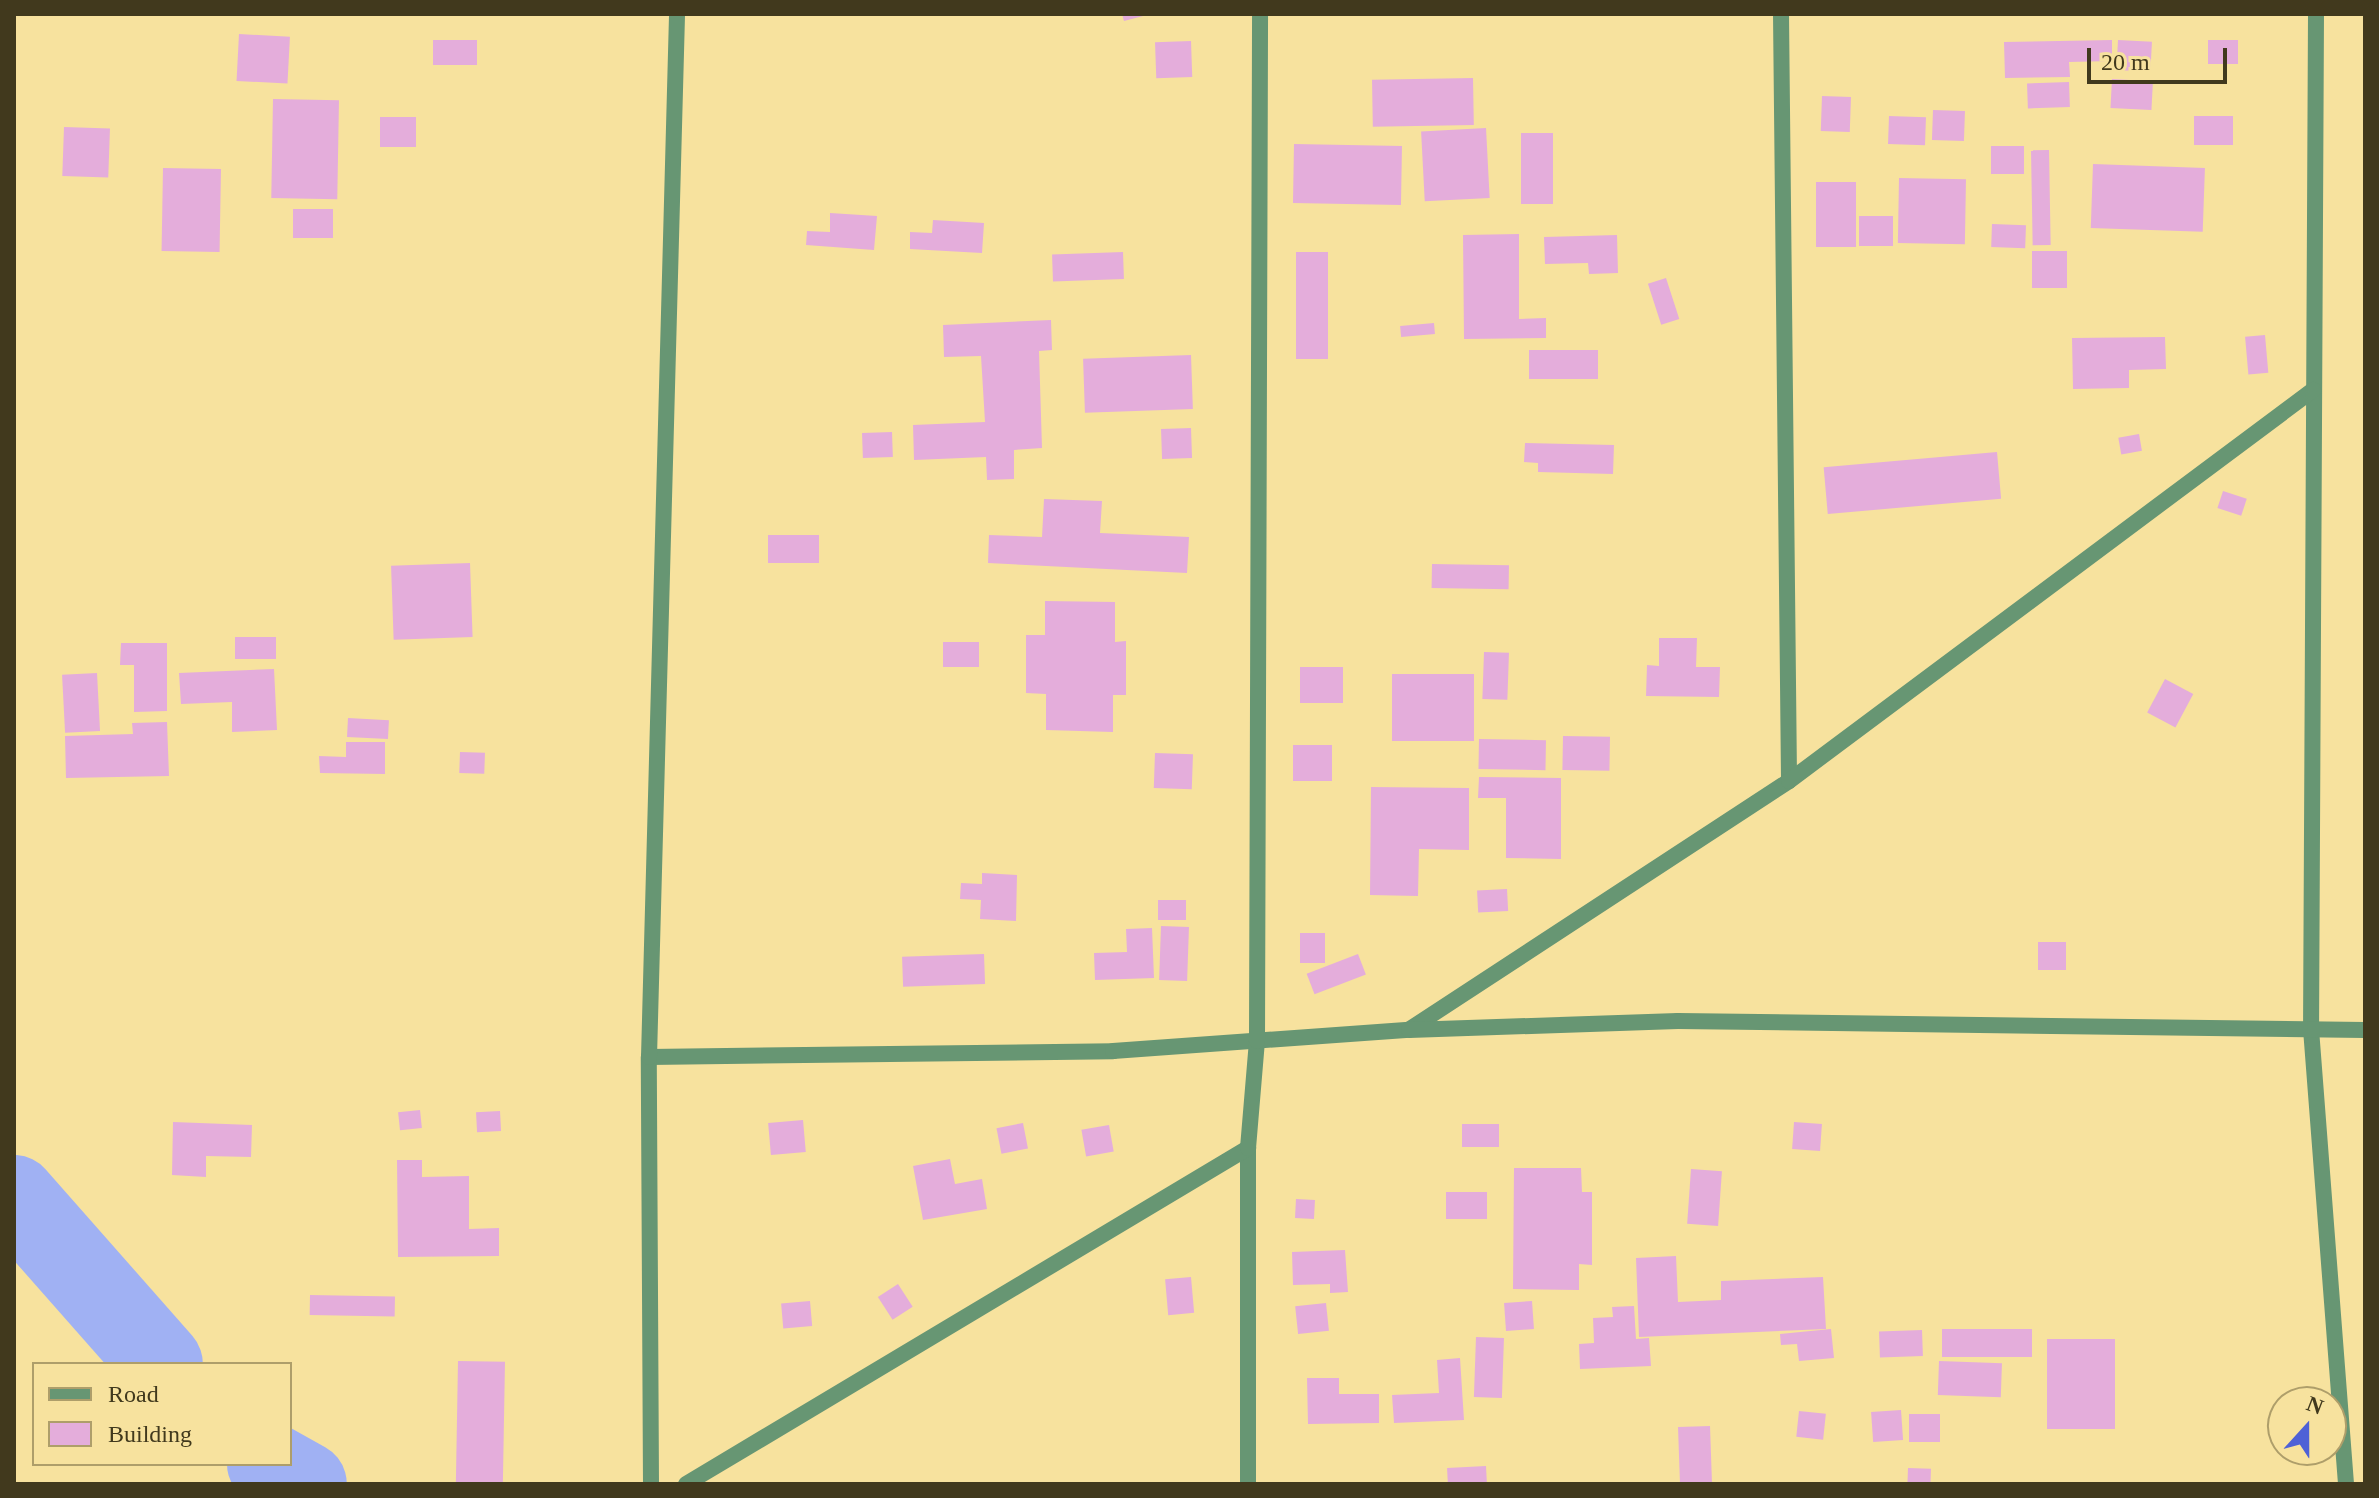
<!DOCTYPE html>
<html>
<head>
<meta charset="utf-8">
<style>
	body { margin:0 }
	#map { position:relative; width:2379px; height:1498px; overflow:hidden; background:#f7e29e; font-family:"Times New Roman",serif }
	div>[style] { position:absolute }
	.river>* { height:84px; margin:-42px; padding:0 42px; transform-origin:42px; border-radius:42px; background:#a0b1f3 }
	.building>* { inset:0; background:#e4addb; transform-origin:0 0 }
	.street>* { height:16px; margin:-8px; padding:0 8px; transform-origin:8px; border-radius:8px; background:#679673 }
	span { translate:-50% -50%; white-space:nowrap; text-align:center; line-height:1.15; -webkit-text-stroke:7px #f7e29e; paint-order:stroke }
	.frame { position:absolute; inset:0; border:16px solid #41391d; pointer-events:none }
	.legend { position:absolute; left:32px; top:1362px; width:260px; height:104px; box-sizing:border-box; background:#f7e29e; border:2px solid #ae9e6a; margin:0; padding:10px 14px; list-style:none; font-size:24px; color:#41391d }
	.legend li { display:flex; align-items:center; gap:16px; height:40px }
	.legend b { width:40px; border:2px solid #ae9e6a }
	.north { position:absolute; left:2267px; top:1386px; width:80px; height:80px; box-sizing:border-box; background:#f7e29e; border:2px solid #ae9e6a; border-radius:50%; rotate:21deg; font-size:22px; font-weight:700; line-height:32px; text-align:center; color:#41391d }
	.north::after { content:''; display:block; margin:auto; width:28px; height:36px; background:#4e61d6; clip-path:polygon(50% 0,100% 100%,50% 72%,0 100%) }
	.scale { position:absolute; left:2087px; top:48px; width:140px; height:36px; box-sizing:border-box; border:4px solid #41391d; border-top:0; padding-left:10px; font-size:24px; line-height:28px; white-space:nowrap; color:#41391d; -webkit-text-stroke:6px #f7e29e; paint-order:stroke }
</style>
</head>
<body>
<div id="map">
	<div class="river">
		<div style="left:14px;top:1197px;width:222px;rotate:48.6deg"></div>
		<div style="left:269px;top:1464px;width:41px;rotate:29.1deg"></div>
	</div>
	<div class="building">
		<div style="clip-path:polygon(1122px 14px,1147px 14px,1147px 15px,1124px 21px)"></div>
		<div style="left:239px;top:34px;width:51px;height:47px;rotate:3deg"></div>
		<div style="left:477px;top:40px;width:25px;height:44px;rotate:90deg"></div>
		<div style="clip-path:polygon(2112px 40px,2112px 61px,2069px 62px,2070px 77px,2005px 78px,2004px 42px)"></div>
		<div style="left:2118px;top:40px;width:34px;height:30px;rotate:3deg"></div>
		<div style="left:2238px;top:40px;width:24px;height:30px;rotate:90deg"></div>
		<div style="left:1191px;top:41px;width:36px;height:36px;rotate:88deg"></div>
		<div style="left:1473px;top:78px;width:47px;height:101px;rotate:89deg"></div>
		<div style="left:2112px;top:79px;width:41px;height:29px;rotate:3deg"></div>
		<div style="left:2069px;top:82px;width:25px;height:42px;rotate:88deg"></div>
		<div style="left:1822px;top:96px;width:29px;height:35px;rotate:2deg"></div>
		<div style="left:273px;top:99px;width:66px;height:99px;rotate:1deg"></div>
		<div style="left:1933px;top:110px;width:32px;height:30px;rotate:2deg"></div>
		<div style="left:1889px;top:116px;width:37px;height:28px;rotate:2deg"></div>
		<div style="left:2194px;top:116px;width:39px;height:29px"></div>
		<div style="left:416px;top:117px;width:30px;height:36px;rotate:90deg"></div>
		<div style="left:64px;top:127px;width:46px;height:49px;rotate:2deg"></div>
		<div style="left:1486px;top:128px;width:70px;height:65px;rotate:87deg"></div>
		<div style="left:1521px;top:133px;width:32px;height:71px"></div>
		<div style="left:1294px;top:144px;width:108px;height:59px;rotate:1deg"></div>
		<div style="left:1991px;top:146px;width:33px;height:28px"></div>
		<div style="left:2049px;top:150px;width:95px;height:18px;rotate:89deg"></div>
		<div style="left:2093px;top:164px;width:112px;height:64px;rotate:2deg"></div>
		<div style="left:163px;top:168px;width:58px;height:83px;rotate:1deg"></div>
		<div style="left:1899px;top:178px;width:67px;height:65px;rotate:1deg"></div>
		<div style="left:1816px;top:182px;width:40px;height:65px"></div>
		<div style="left:333px;top:209px;width:29px;height:40px;rotate:90deg"></div>
		<div style="clip-path:polygon(830px 213px,877px 216px,874px 250px,806px 245px,807px 231px,830px 232px)"></div>
		<div style="left:1859px;top:216px;width:34px;height:30px"></div>
		<div style="clip-path:polygon(933px 220px,984px 223px,982px 253px,910px 249px,910px 232px,932px 233px)"></div>
		<div style="left:1992px;top:224px;width:34px;height:23px;rotate:2deg"></div>
		<div style="clip-path:polygon(1519px 234px,1519px 319px,1546px 318px,1546px 338px,1464px 339px,1463px 235px)"></div>
		<div style="clip-path:polygon(1617px 235px,1618px 273px,1589px 274px,1588px 263px,1545px 264px,1544px 237px)"></div>
		<div style="left:2032px;top:251px;width:35px;height:37px"></div>
		<div style="left:1123px;top:252px;width:27px;height:71px;rotate:88deg"></div>
		<div style="left:1296px;top:252px;width:32px;height:107px"></div>
		<div style="left:1666px;top:278px;width:43px;height:19px;rotate:72deg"></div>
		<div style="clip-path:polygon(1051px 320px,1052px 350px,1039px 351px,1042px 448px,1014px 450px,1014px 479px,987px 480px,986px 457px,914px 460px,913px 425px,985px 422px,981px 356px,944px 357px,943px 325px)"></div>
		<div style="left:1434px;top:323px;width:11px;height:34px;rotate:85deg"></div>
		<div style="left:2265px;top:335px;width:38px;height:20px;rotate:85deg"></div>
		<div style="clip-path:polygon(2165px 337px,2166px 369px,2129px 370px,2129px 388px,2073px 389px,2072px 338px)"></div>
		<div style="left:1529px;top:350px;width:69px;height:29px"></div>
		<div style="left:1191px;top:355px;width:54px;height:108px;rotate:88deg"></div>
		<div style="left:1191px;top:428px;width:30px;height:30px;rotate:88deg"></div>
		<div style="left:892px;top:432px;width:25px;height:30px;rotate:88deg"></div>
		<div style="left:2139px;top:434px;width:17px;height:21px;rotate:80deg"></div>
		<div style="clip-path:polygon(1525px 443px,1614px 445px,1613px 474px,1538px 472px,1538px 463px,1524px 462px)"></div>
		<div style="left:1997px;top:452px;width:47px;height:174px;rotate:85deg"></div>
		<div style="left:2223px;top:491px;width:25px;height:18px;rotate:18deg"></div>
		<div style="clip-path:polygon(1044px 499px,1102px 501px,1100px 533px,1189px 537px,1187px 573px,988px 563px,989px 535px,1042px 537px)"></div>
		<div style="left:768px;top:535px;width:51px;height:28px"></div>
		<div style="left:470px;top:563px;width:74px;height:79px;rotate:88deg"></div>
		<div style="left:1432px;top:564px;width:77px;height:24px;rotate:1deg"></div>
		<div style="clip-path:polygon(1045px 601px,1115px 602px,1115px 642px,1126px 641px,1126px 695px,1113px 695px,1113px 732px,1046px 730px,1046px 694px,1026px 693px,1026px 635px,1045px 635px)"></div>
		<div style="left:276px;top:637px;width:22px;height:41px;rotate:90deg"></div>
		<div style="clip-path:polygon(1659px 638px,1697px 638px,1696px 667px,1720px 667px,1719px 697px,1646px 696px,1647px 665px,1659px 666px)"></div>
		<div style="left:943px;top:642px;width:36px;height:25px"></div>
		<div style="clip-path:polygon(121px 643px,167px 643px,167px 711px,134px 712px,134px 665px,120px 665px)"></div>
		<div style="left:1484px;top:652px;width:25px;height:47px;rotate:2deg"></div>
		<div style="left:1300px;top:667px;width:43px;height:36px"></div>
		<div style="clip-path:polygon(274px 669px,277px 730px,232px 732px,232px 702px,181px 704px,179px 673px)"></div>
		<div style="left:97px;top:673px;width:58px;height:35px;rotate:87deg"></div>
		<div style="left:1474px;top:674px;width:67px;height:82px;rotate:90deg"></div>
		<div style="left:2165px;top:679px;width:32px;height:38px;rotate:28deg"></div>
		<div style="left:348px;top:718px;width:41px;height:19px;rotate:3deg"></div>
		<div style="clip-path:polygon(167px 722px,169px 776px,66px 778px,65px 736px,133px 734px,132px 723px)"></div>
		<div style="left:1563px;top:736px;width:47px;height:34px;rotate:1deg"></div>
		<div style="left:1479px;top:739px;width:67px;height:30px;rotate:1deg"></div>
		<div style="clip-path:polygon(346px 742px,385px 742px,385px 774px,320px 773px,319px 756px,346px 757px)"></div>
		<div style="left:1293px;top:745px;width:39px;height:36px"></div>
		<div style="left:460px;top:752px;width:25px;height:21px;rotate:2deg"></div>
		<div style="left:1155px;top:753px;width:38px;height:35px;rotate:2deg"></div>
		<div style="clip-path:polygon(1479px 777px,1561px 778px,1561px 859px,1506px 858px,1506px 798px,1478px 798px)"></div>
		<div style="clip-path:polygon(1371px 787px,1469px 788px,1469px 850px,1419px 849px,1418px 896px,1370px 895px)"></div>
		<div style="clip-path:polygon(982px 873px,1017px 875px,1016px 921px,980px 919px,981px 900px,960px 899px,961px 883px,982px 884px)"></div>
		<div style="left:1507px;top:889px;width:22px;height:30px;rotate:87deg"></div>
		<div style="left:1158px;top:900px;width:28px;height:20px"></div>
		<div style="left:1161px;top:926px;width:28px;height:54px;rotate:2deg"></div>
		<div style="clip-path:polygon(1152px 928px,1154px 978px,1095px 980px,1094px 953px,1127px 952px,1126px 929px)"></div>
		<div style="left:1300px;top:933px;width:25px;height:30px"></div>
		<div style="left:2038px;top:942px;width:28px;height:28px"></div>
		<div style="left:984px;top:954px;width:30px;height:82px;rotate:88deg"></div>
		<div style="left:1358px;top:954px;width:22px;height:55px;rotate:69deg"></div>
		<div style="left:420px;top:1110px;width:18px;height:22px;rotate:84deg"></div>
		<div style="left:500px;top:1111px;width:20px;height:24px;rotate:87deg"></div>
		<div style="left:803px;top:1120px;width:32px;height:35px;rotate:85deg"></div>
		<div style="clip-path:polygon(173px 1122px,252px 1125px,251px 1157px,206px 1156px,206px 1177px,172px 1175px)"></div>
		<div style="left:1794px;top:1122px;width:28px;height:27px;rotate:4deg"></div>
		<div style="left:1023px;top:1123px;width:26px;height:27px;rotate:79deg"></div>
		<div style="left:1462px;top:1124px;width:37px;height:23px"></div>
		<div style="left:1109px;top:1125px;width:27px;height:28px;rotate:80deg"></div>
		<div style="clip-path:polygon(950px 1159px,955px 1184px,982px 1179px,987px 1209px,923px 1220px,913px 1166px)"></div>
		<div style="clip-path:polygon(397px 1160px,422px 1160px,422px 1177px,469px 1176px,469px 1229px,499px 1228px,499px 1256px,398px 1257px)"></div>
		<div style="clip-path:polygon(1514px 1168px,1581px 1168px,1582px 1192px,1592px 1192px,1592px 1265px,1579px 1264px,1579px 1290px,1513px 1289px)"></div>
		<div style="left:1691px;top:1169px;width:31px;height:55px;rotate:4deg"></div>
		<div style="left:1487px;top:1192px;width:27px;height:41px;rotate:90deg"></div>
		<div style="left:1296px;top:1199px;width:19px;height:19px;rotate:3deg"></div>
		<div style="clip-path:polygon(1345px 1250px,1348px 1292px,1330px 1293px,1330px 1284px,1293px 1285px,1292px 1252px)"></div>
		<div style="clip-path:polygon(1676px 1256px,1678px 1302px,1721px 1300px,1721px 1281px,1823px 1277px,1826px 1329px,1639px 1337px,1636px 1258px)"></div>
		<div style="left:1191px;top:1277px;width:36px;height:26px;rotate:85deg"></div>
		<div style="left:898px;top:1284px;width:27px;height:24px;rotate:57deg"></div>
		<div style="left:310px;top:1295px;width:85px;height:20px;rotate:1deg"></div>
		<div style="left:810px;top:1301px;width:25px;height:29px;rotate:85deg"></div>
		<div style="left:1532px;top:1301px;width:28px;height:28px;rotate:86deg"></div>
		<div style="left:1326px;top:1303px;width:28px;height:31px;rotate:84deg"></div>
		<div style="clip-path:polygon(1634px 1306px,1636px 1339px,1649px 1338px,1651px 1366px,1580px 1369px,1579px 1344px,1594px 1343px,1593px 1318px,1613px 1317px,1612px 1307px)"></div>
		<div style="clip-path:polygon(1831px 1329px,1834px 1358px,1799px 1361px,1797px 1344px,1781px 1345px,1780px 1334px)"></div>
		<div style="left:1942px;top:1329px;width:90px;height:28px"></div>
		<div style="left:1922px;top:1330px;width:26px;height:43px;rotate:88deg"></div>
		<div style="left:1476px;top:1337px;width:28px;height:60px;rotate:2deg"></div>
		<div style="left:2115px;top:1339px;width:90px;height:68px;rotate:90deg"></div>
		<div style="clip-path:polygon(1460px 1358px,1464px 1420px,1394px 1423px,1392px 1395px,1439px 1393px,1437px 1360px)"></div>
		<div style="left:458px;top:1361px;width:47px;height:123px;rotate:1deg"></div>
		<div style="left:1939px;top:1361px;width:63px;height:34px;rotate:2deg"></div>
		<div style="clip-path:polygon(1307px 1378px,1339px 1378px,1339px 1394px,1379px 1394px,1379px 1423px,1308px 1424px)"></div>
		<div style="left:1901px;top:1410px;width:30px;height:30px;rotate:86deg"></div>
		<div style="left:1799px;top:1411px;width:27px;height:26px;rotate:6deg"></div>
		<div style="left:1909px;top:1414px;width:31px;height:28px"></div>
		<div style="left:1710px;top:1426px;width:58px;height:32px;rotate:88deg"></div>
		<div style="left:1486px;top:1466px;width:18px;height:39px;rotate:87deg"></div>
		<div style="left:1908px;top:1468px;width:23px;height:16px;rotate:2deg"></div>
	</div>
	<div class="street">
		<div style="left:1781px;top:14px;width:767px;rotate:89.4deg"></div>
		<div style="left:2316px;top:14px;width:1015px;rotate:90.28deg"></div>
		<div style="left:2311px;top:1029px;width:456px;rotate:85.6deg"></div>
		<div style="left:1410px;top:1029px;width:453px;rotate:-33.2deg"></div>
		<div style="left:1789px;top:781px;width:654px;rotate:-36.73deg"></div>
		<div style="left:649px;top:1057px;width:464px;rotate:-0.7deg"></div>
		<div style="left:1113px;top:1051px;width:297px;rotate:-4.1deg"></div>
		<div style="left:1409px;top:1030px;width:269px;rotate:-1.9deg"></div>
		<div style="left:1678px;top:1021px;width:687px;rotate:0.75deg"></div>
		<div style="left:1248px;top:1148px;width:336px;rotate:90deg"></div>
		<div style="left:651px;top:1484px;width:427px;rotate:-90.3deg"></div>
		<div style="left:649px;top:1057px;width:1043px;rotate:-88.46deg"></div>
		<div style="left:686px;top:1484px;width:655px;rotate:-30.87deg"></div>
		<div style="left:1248px;top:1148px;width:107px;rotate:-85.2deg"></div>
		<div style="left:1257px;top:1041px;width:1027px;rotate:-89.83deg"></div>
	</div>
	<div class="frame"></div>
	<ul class="legend">
	<li><b style="height:10px;background:#679673"></b>Road</li>
	<li><b style="height:22px;background:#e4addb"></b>Building</li>
	</ul>
	<div class="north">N</div>
	<div class="scale">20 m</div>
</div>
</body>
</html>
